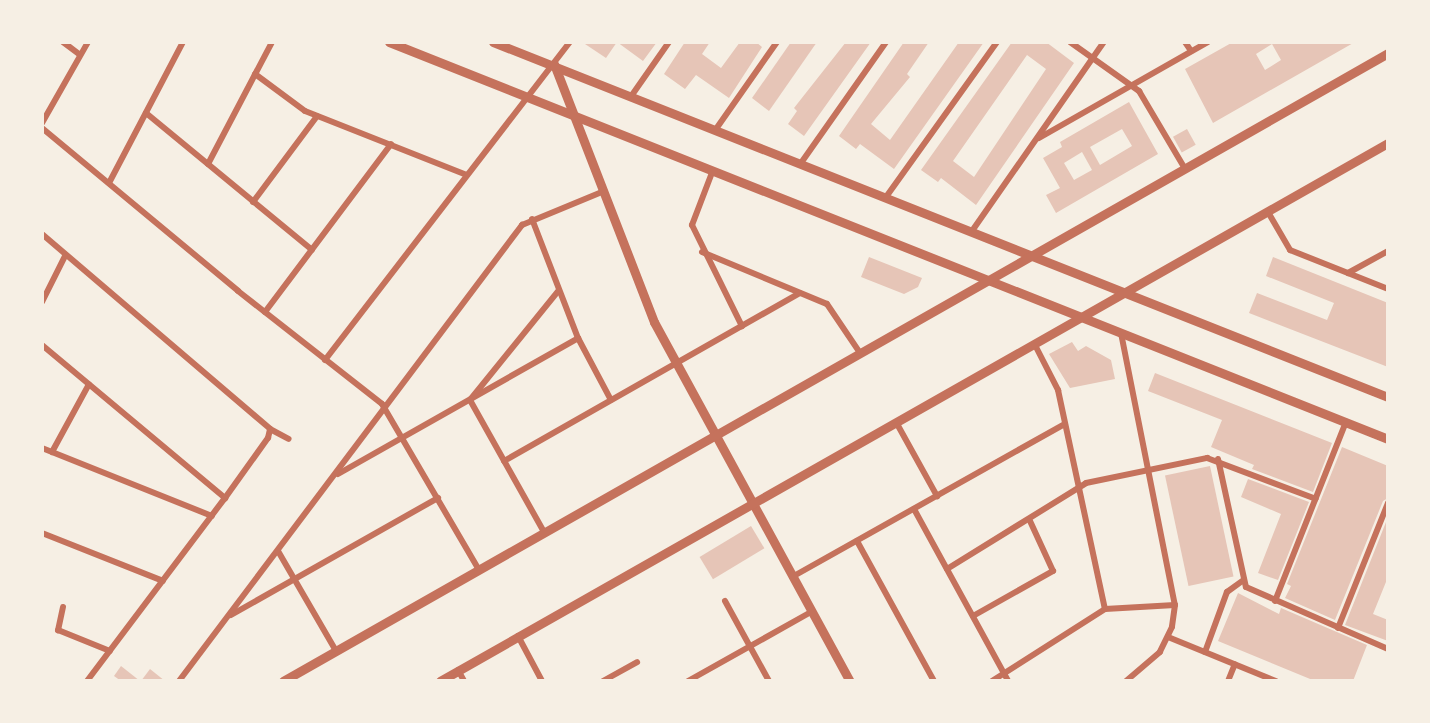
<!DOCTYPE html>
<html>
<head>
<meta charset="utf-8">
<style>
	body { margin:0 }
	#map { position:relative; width:1430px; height:723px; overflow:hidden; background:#f6efe4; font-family:"Work Sans",sans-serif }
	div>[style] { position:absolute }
	.building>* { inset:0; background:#e6c5b7; transform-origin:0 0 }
	.minor>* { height:6px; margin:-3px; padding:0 3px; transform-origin:3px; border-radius:3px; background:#c5725c }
	.tertiary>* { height:9px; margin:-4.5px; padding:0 4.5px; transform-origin:4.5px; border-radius:4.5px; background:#c5725c }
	span { translate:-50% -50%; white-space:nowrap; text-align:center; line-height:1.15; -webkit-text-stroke:4.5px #f6efe4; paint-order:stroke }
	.frame { position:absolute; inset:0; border:44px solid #f6efe4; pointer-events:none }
</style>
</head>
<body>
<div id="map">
	<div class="building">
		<div style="clip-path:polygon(582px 42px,657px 42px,643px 61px,617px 42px,606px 58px)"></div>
		<div style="clip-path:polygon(685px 42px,710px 42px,702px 54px,721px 68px,740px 42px,756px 42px,762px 47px,729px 98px,696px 75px,685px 89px,664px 74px)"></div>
		<div style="clip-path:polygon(791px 42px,817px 42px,769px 111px,752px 98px)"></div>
		<div style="clip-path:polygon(846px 42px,871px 42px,804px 136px,788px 124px,797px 111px,794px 108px)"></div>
		<div style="clip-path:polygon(904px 42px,929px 42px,907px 74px,910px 77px,871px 124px,890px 140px,959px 42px,984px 42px,894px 169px,860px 144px,856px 149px,839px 136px)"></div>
		<div style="clip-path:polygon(evenodd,1012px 42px,1046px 42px,1074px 63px,976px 205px,941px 178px,938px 182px,921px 170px,1012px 42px,1027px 55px,1046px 69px,974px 177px,953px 161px,1027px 55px)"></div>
		<div style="clip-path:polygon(evenodd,1233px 42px,1355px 42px,1213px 123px,1185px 69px,1233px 42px,1272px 44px,1281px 60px,1265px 70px,1256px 54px,1272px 44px)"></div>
		<div style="clip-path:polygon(evenodd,1129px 102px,1158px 154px,1056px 213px,1046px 195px,1060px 188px,1043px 158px,1062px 147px,1060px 142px,1129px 102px,1122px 129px,1132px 146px,1100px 165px,1090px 147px,1122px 129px,1129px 102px,1082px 152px,1092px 170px,1074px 180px,1064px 163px,1082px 152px)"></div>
		<div style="left:1187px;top:129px;width:18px;height:16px;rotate:61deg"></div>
		<div style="clip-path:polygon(869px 257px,922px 278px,918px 287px,904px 294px,861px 277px)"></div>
		<div style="clip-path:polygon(1273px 257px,1388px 303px,1388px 367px,1249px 313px,1257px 293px,1327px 320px,1334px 303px,1266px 276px)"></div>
		<div style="clip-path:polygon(1072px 342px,1078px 351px,1086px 346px,1111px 360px,1115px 379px,1070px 388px,1049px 354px)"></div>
		<div style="clip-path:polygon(1155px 373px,1332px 443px,1313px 492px,1252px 469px,1254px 465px,1211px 447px,1222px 420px,1148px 391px)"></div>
		<div style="clip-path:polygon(1342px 447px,1388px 466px,1388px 498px,1383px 501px,1335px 620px,1285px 598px,1291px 586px,1287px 584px)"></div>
		<div style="left:1210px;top:466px;width:113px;height:46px;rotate:78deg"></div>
		<div style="clip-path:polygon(1248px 479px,1309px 502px,1278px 580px,1258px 573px,1281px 514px,1241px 497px)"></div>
		<div style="clip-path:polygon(1388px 517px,1388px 577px,1373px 614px,1388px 620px,1388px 641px,1345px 625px)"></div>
		<div style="left:751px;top:526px;width:26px;height:60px;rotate:59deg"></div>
		<div style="clip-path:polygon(1238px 593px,1279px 614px,1281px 608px,1367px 645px,1353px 681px,1315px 681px,1218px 641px)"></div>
		<div style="clip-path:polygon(121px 666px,140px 681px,121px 681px,114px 676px)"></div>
		<div style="clip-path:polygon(150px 669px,165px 681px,141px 681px)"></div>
	</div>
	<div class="minor">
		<div style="left:63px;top:42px;width:21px;rotate:37deg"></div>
		<div style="left:1070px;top:42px;width:85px;rotate:35.4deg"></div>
		<div style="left:1139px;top:91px;width:88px;rotate:59.4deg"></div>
		<div style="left:1185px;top:42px;width:11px;rotate:56deg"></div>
		<div style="left:255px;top:74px;width:62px;rotate:36.5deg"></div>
		<div style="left:305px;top:111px;width:174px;rotate:21.6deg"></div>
		<div style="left:632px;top:95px;width:65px;rotate:-55.1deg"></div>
		<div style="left:146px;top:113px;width:215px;rotate:39.5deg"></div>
		<div style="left:42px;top:123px;width:93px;rotate:-60.4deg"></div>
		<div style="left:42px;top:128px;width:255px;rotate:39.7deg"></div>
		<div style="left:238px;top:291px;width:183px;rotate:38.1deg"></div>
		<div style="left:382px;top:404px;width:192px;rotate:59.7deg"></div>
		<div style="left:716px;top:129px;width:106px;rotate:-55deg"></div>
		<div style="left:1039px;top:138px;width:194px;rotate:-29.6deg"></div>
		<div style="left:801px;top:163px;width:148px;rotate:-54.9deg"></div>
		<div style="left:208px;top:164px;width:138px;rotate:-62.3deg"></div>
		<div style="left:713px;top:170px;width:59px;rotate:110.9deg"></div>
		<div style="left:692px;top:225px;width:113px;rotate:63.7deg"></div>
		<div style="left:109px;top:183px;width:159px;rotate:-62.3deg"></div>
		<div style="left:886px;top:197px;width:191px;rotate:-54.4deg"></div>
		<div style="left:253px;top:202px;width:107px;rotate:-53.3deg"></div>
		<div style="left:1268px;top:212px;width:44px;rotate:59.9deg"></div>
		<div style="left:1290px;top:250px;width:105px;rotate:21.7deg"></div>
		<div style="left:532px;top:219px;width:128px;rotate:68.9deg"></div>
		<div style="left:578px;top:338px;width:70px;rotate:62deg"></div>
		<div style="left:972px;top:231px;width:231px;rotate:-55.1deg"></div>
		<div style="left:42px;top:234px;width:300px;rotate:40.5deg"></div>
		<div style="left:702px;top:252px;width:135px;rotate:22.6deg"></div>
		<div style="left:827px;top:304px;width:59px;rotate:56deg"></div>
		<div style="left:1348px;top:273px;width:46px;rotate:-28.8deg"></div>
		<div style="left:42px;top:302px;width:51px;rotate:-63.4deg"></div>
		<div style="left:265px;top:312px;width:210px;rotate:-53.1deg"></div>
		<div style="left:1121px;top:333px;width:277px;rotate:78.8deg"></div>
		<div style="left:1175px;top:605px;width:22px;rotate:98deg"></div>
		<div style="left:1172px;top:627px;width:28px;rotate:116deg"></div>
		<div style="left:1160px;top:652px;width:45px;rotate:139.5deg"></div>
		<div style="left:42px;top:345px;width:239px;rotate:39.9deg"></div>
		<div style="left:1035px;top:345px;width:51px;rotate:62.9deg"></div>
		<div style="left:1058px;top:390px;width:224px;rotate:77.9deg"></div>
		<div style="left:325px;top:360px;width:401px;rotate:-52.4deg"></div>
		<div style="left:896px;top:422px;width:85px;rotate:61deg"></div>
		<div style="left:270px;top:429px;width:21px;rotate:28deg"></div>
		<div style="left:42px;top:448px;width:183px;rotate:21.8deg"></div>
		<div style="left:52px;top:452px;width:77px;rotate:-61.4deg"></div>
		<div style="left:1218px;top:459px;width:131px;rotate:77.7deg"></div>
		<div style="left:1246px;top:587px;width:155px;rotate:23.6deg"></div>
		<div style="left:504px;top:461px;width:340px;rotate:-29.6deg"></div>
		<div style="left:338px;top:474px;width:276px;rotate:-29.5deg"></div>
		<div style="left:914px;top:509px;width:196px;rotate:61.3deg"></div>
		<div style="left:544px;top:532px;width:151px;rotate:-119.3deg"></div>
		<div style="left:470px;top:400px;width:141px;rotate:-51deg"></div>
		<div style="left:42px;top:533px;width:130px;rotate:21.6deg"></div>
		<div style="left:857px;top:541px;width:160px;rotate:61.2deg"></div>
		<div style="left:278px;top:551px;width:116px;rotate:59.9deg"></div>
		<div style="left:947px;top:569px;width:163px;rotate:-31.7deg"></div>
		<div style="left:1086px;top:483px;width:124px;rotate:-11.7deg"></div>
		<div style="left:1207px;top:458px;width:116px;rotate:20.6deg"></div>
		<div style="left:792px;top:577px;width:313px;rotate:-29.3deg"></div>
		<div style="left:725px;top:601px;width:91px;rotate:61.2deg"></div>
		<div style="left:1275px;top:601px;width:193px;rotate:-68.4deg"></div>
		<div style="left:63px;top:607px;width:24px;rotate:102deg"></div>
		<div style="left:58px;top:630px;width:56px;rotate:22deg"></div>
		<div style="left:1105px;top:609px;width:70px;rotate:-3.3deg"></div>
		<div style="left:231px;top:615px;width:238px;rotate:-29.5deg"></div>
		<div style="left:973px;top:616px;width:92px;rotate:-29.4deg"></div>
		<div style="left:1053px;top:571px;width:55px;rotate:-114.7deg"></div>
		<div style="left:1338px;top:628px;width:135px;rotate:-68.2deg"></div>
		<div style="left:518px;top:636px;width:51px;rotate:61.9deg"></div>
		<div style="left:1168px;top:637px;width:117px;rotate:22.2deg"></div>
		<div style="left:1205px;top:652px;width:64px;rotate:-69.9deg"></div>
		<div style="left:1227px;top:592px;width:19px;rotate:-36deg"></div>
		<div style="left:458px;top:670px;width:13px;rotate:61deg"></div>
		<div style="left:87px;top:681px;width:229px;rotate:-53deg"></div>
		<div style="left:225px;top:498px;width:74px;rotate:-54.4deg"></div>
		<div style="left:268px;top:438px;width:9px;rotate:-77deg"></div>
		<div style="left:179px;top:681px;width:571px;rotate:-53.05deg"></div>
		<div style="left:522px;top:225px;width:87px;rotate:-22.4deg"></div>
		<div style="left:603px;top:681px;width:39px;rotate:-29deg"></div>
		<div style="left:688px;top:681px;width:141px;rotate:-29.3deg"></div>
		<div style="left:992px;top:681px;width:134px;rotate:-32.5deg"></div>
		<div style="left:1228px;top:681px;width:18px;rotate:-68deg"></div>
	</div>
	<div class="tertiary">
		<div style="left:389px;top:42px;width:1075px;rotate:21.67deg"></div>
		<div style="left:493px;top:42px;width:963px;rotate:21.64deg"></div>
		<div style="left:554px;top:64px;width:277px;rotate:68.8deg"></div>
		<div style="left:654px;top:322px;width:409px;rotate:61.4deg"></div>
		<div style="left:283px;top:681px;width:1271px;rotate:-29.61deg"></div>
		<div style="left:440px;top:681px;width:1090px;rotate:-29.58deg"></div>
	</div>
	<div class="frame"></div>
</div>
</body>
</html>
